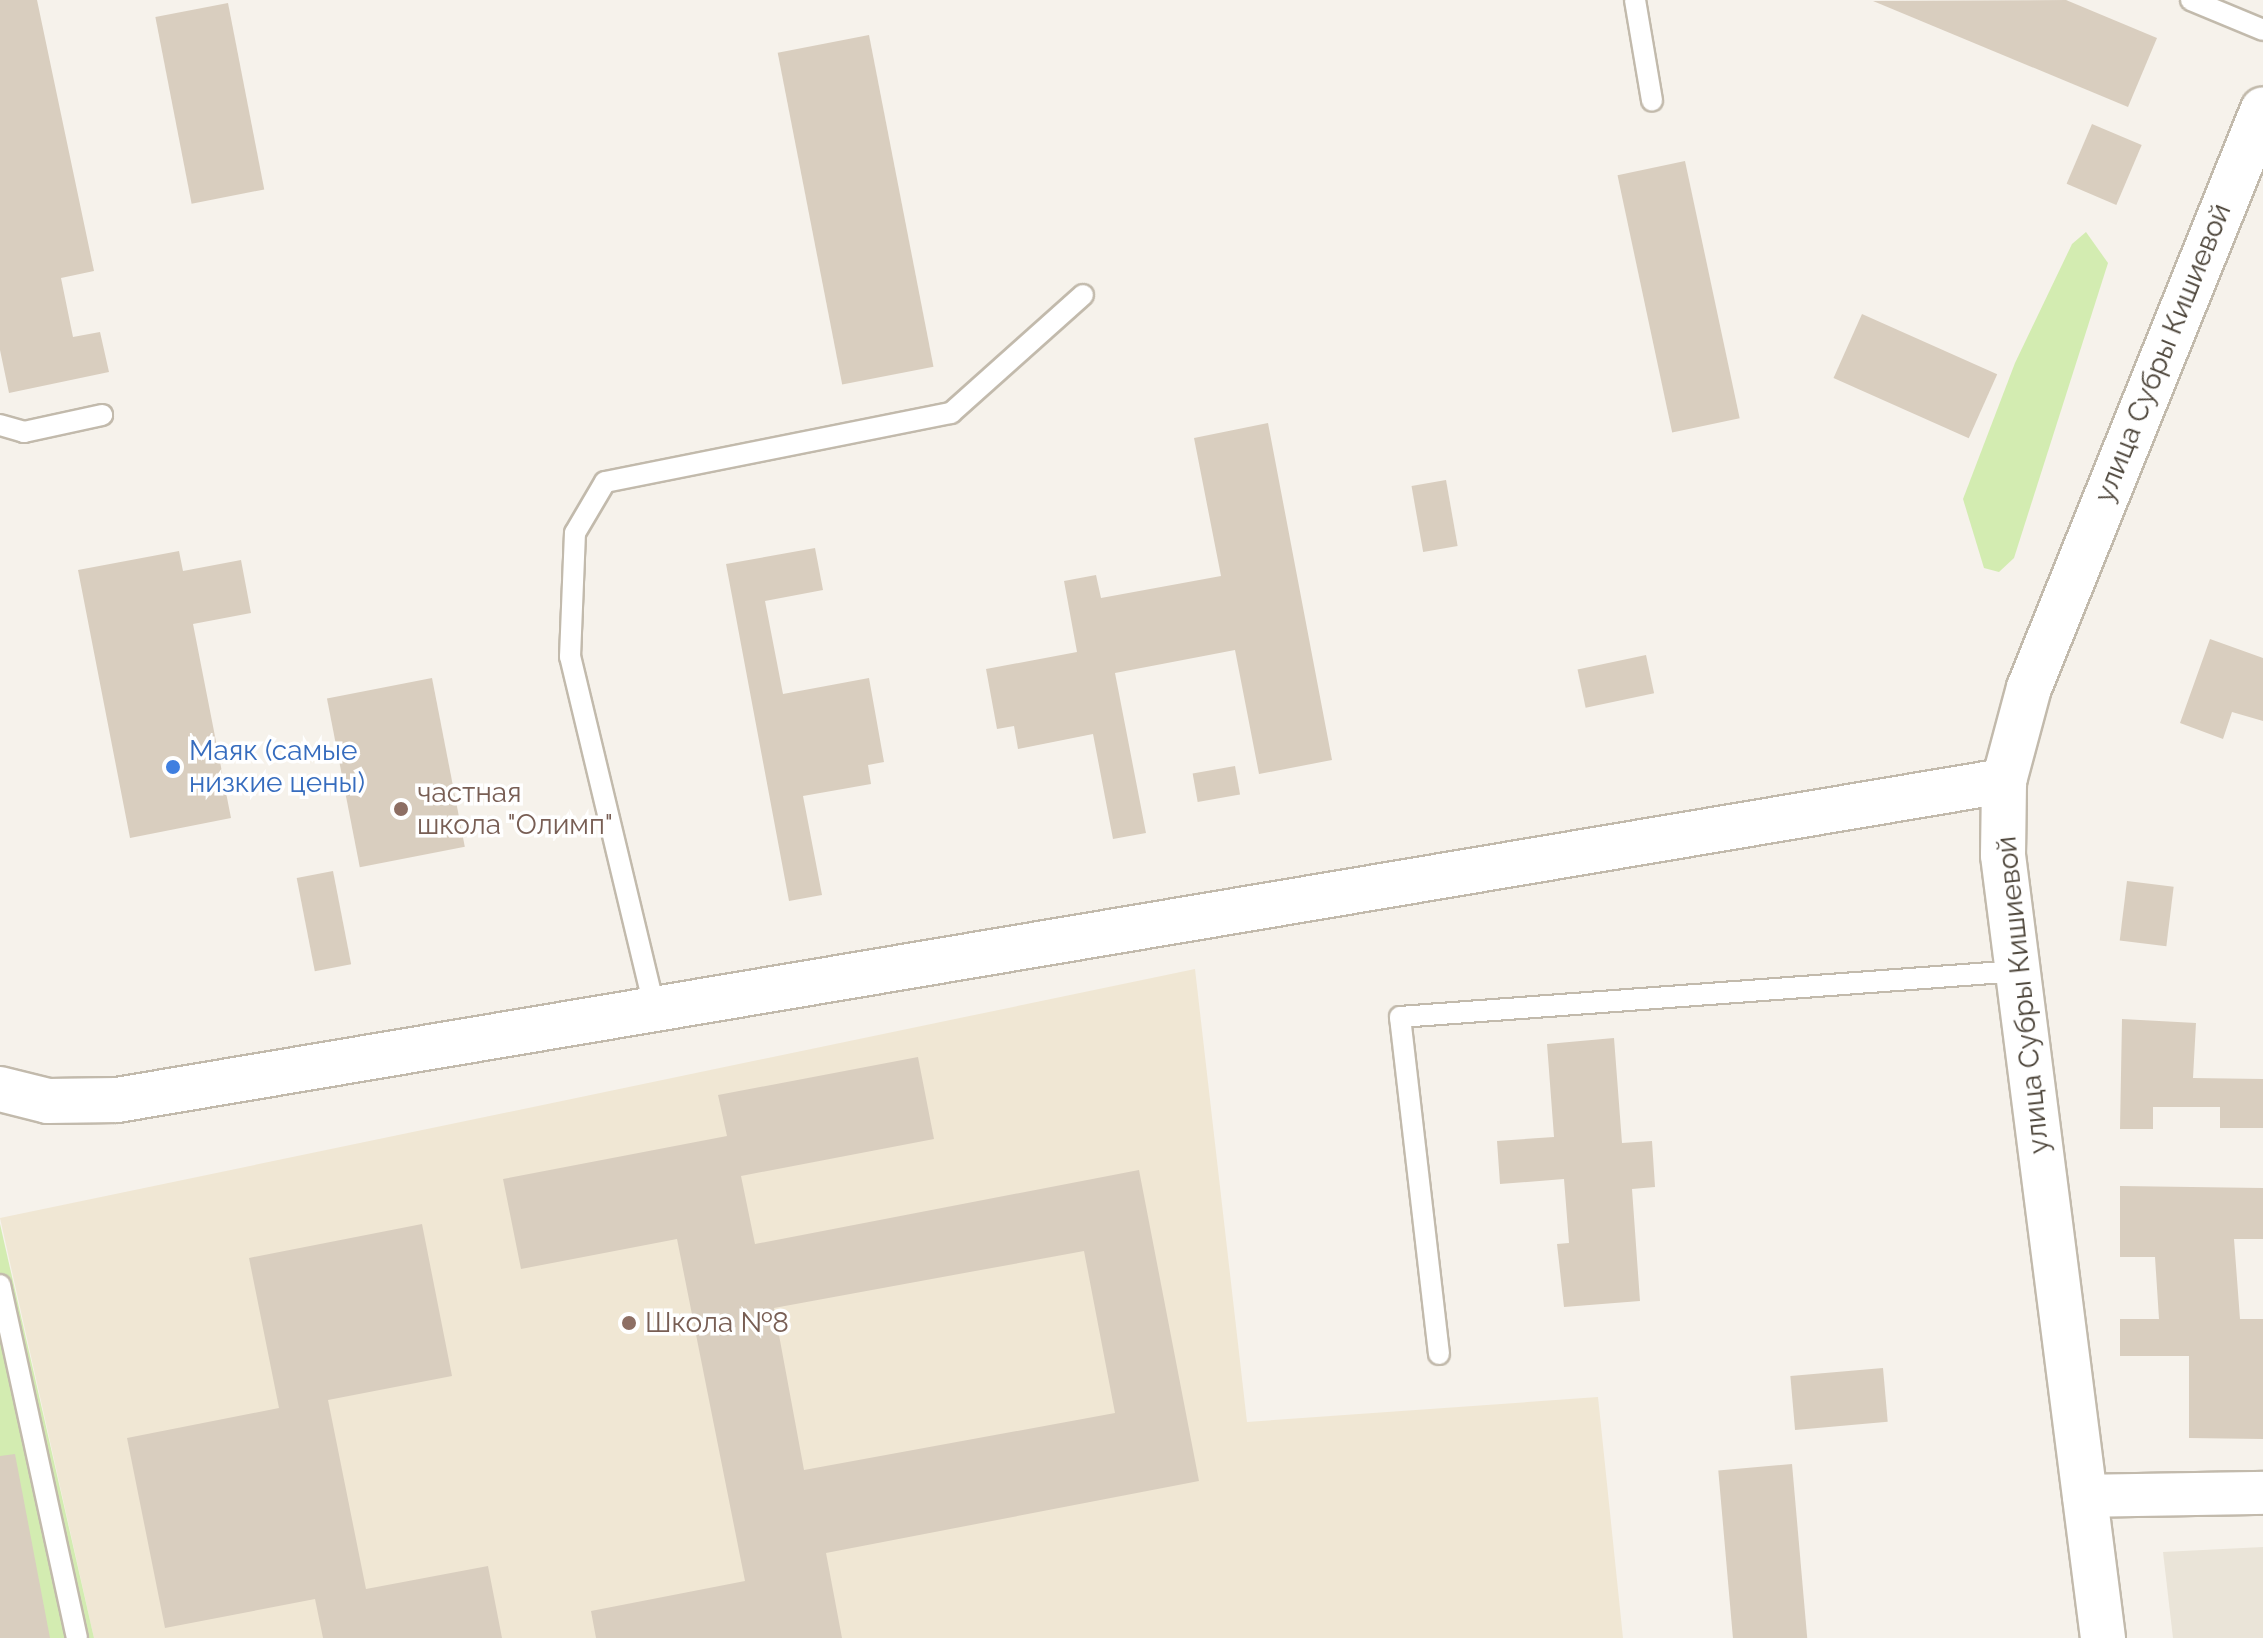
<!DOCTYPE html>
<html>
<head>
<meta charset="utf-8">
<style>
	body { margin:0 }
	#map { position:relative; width:2263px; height:1638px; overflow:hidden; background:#f6f2eb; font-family:Raleway,sans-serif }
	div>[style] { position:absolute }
	.residential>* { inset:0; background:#eae4d8 }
	.education>* { inset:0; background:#f0e7d4 }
	.green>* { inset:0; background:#d3ecb1 }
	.building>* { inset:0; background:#d9cebf; transform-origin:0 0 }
	.roads { filter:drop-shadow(2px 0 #c2baac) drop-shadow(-2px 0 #c2baac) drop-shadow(0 2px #c2baac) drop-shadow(0 -2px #c2baac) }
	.service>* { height:20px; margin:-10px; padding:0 10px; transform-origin:10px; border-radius:10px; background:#fff }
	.minor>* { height:42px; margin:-21px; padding:0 21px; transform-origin:21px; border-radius:21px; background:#fff }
	.tertiary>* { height:44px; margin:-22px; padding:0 22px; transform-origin:22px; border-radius:22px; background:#fff }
	.dots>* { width:22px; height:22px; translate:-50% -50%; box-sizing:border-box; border:4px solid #fff; border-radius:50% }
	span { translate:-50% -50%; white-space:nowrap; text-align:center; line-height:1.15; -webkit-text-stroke:7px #fff; paint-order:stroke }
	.street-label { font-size:28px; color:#4b4338 }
	.shop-label { font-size:28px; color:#366cbe }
	.left { translate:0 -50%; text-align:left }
	.education-label { font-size:28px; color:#785e54 }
</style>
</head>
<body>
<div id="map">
	<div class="residential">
		<div style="clip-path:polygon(2263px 1547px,2263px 1638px,2173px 1638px,2163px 1552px)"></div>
	</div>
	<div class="education">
		<div style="clip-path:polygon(1195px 969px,1247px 1422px,1598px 1397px,1623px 1638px,94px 1638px,0 1218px)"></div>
	</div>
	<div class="green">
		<div style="clip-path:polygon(2086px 232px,2108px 263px,2014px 558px,1999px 572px,1984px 568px,1963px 499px,2015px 363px,2072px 244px)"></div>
		<div style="clip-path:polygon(0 1224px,94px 1638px,0 1638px)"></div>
	</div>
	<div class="building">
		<div style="clip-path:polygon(0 0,37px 0,94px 271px,61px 278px,73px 337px,100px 332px,109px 372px,9px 393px,0 350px)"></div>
		<div style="clip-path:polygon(2066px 0,2157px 38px,2128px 107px,1873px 1px)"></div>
		<div style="left:228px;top:3px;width:190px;height:74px;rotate:79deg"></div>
		<div style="left:869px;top:35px;width:338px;height:93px;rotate:79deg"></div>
		<div style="left:2092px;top:124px;width:54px;height:65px;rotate:23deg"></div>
		<div style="left:1685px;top:161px;width:263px;height:69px;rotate:78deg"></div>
		<div style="left:1862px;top:314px;width:148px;height:70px;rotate:24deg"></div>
		<div style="clip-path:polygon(1268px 423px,1332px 760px,1259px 774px,1235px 650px,1115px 673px,1146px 833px,1113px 839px,1093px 734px,1018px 749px,1014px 726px,997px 729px,986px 669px,1077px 652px,1064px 581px,1096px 575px,1101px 598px,1221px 576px,1194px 438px)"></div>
		<div style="left:1446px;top:480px;width:67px;height:35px;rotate:80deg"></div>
		<div style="clip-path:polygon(815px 548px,823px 590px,765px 601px,783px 694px,869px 678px,884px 762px,868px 765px,871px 784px,803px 796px,822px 895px,789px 901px,726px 564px)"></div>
		<div style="clip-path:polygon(179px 551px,183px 571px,241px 560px,251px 613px,193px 624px,231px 818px,130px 838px,78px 570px)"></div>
		<div style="clip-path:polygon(2210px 639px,2263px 658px,2263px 721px,2232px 712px,2223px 739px,2180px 723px)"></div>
		<div style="left:1646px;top:655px;width:39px;height:70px;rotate:78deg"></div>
		<div style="left:432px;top:678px;width:172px;height:107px;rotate:79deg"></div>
		<div style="left:1235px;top:766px;width:29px;height:43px;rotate:80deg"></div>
		<div style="left:333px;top:871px;width:95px;height:37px;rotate:79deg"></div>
		<div style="left:2127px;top:881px;width:47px;height:60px;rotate:7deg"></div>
		<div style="clip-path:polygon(2122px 1019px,2196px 1023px,2193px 1078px,2263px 1079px,2263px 1128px,2220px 1128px,2220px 1107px,2153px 1107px,2153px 1129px,2120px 1129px)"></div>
		<div style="clip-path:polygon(1614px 1038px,1622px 1143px,1652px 1141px,1655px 1187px,1632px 1189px,1640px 1301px,1564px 1307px,1557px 1244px,1569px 1243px,1564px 1179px,1500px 1184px,1497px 1141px,1554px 1137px,1547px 1044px)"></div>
		<div style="clip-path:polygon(evenodd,918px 1057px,934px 1139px,741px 1176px,755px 1244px,1139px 1170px,1199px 1481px,826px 1553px,842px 1638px,596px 1638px,591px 1611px,745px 1581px,677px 1239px,521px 1269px,503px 1179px,727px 1136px,718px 1095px,918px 1057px,1084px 1251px,1115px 1413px,804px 1470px,774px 1308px,1084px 1251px)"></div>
		<div style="clip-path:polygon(2120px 1186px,2263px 1188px,2263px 1239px,2234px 1239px,2240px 1319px,2263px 1319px,2263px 1439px,2189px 1438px,2189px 1356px,2120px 1356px,2120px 1319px,2159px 1319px,2155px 1257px,2120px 1257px)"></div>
		<div style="clip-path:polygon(422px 1224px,452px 1376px,328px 1400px,366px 1589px,488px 1566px,502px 1638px,323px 1638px,315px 1599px,165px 1628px,127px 1438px,279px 1408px,249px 1258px)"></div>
		<div style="left:1883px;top:1368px;width:54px;height:93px;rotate:85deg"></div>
		<div style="clip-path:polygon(15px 1454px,50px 1638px,0 1638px,0 1456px)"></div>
		<div style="left:1792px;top:1464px;width:175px;height:74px;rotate:85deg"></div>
	</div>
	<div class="roads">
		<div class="service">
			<div style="left:1635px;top:0;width:102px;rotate:80.4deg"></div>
			<div style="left:2191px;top:0;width:78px;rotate:22.6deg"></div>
			<div style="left:0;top:425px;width:25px;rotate:16deg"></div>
			<div style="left:24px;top:432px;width:80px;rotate:-12.3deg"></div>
			<div style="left:654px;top:1006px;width:359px;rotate:-103.5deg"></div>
			<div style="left:570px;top:657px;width:124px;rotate:-87.7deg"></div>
			<div style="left:575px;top:533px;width:59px;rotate:-59.5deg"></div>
			<div style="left:605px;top:482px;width:353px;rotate:-11.3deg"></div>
			<div style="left:951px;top:413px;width:177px;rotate:-41.8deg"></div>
			<div style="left:0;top:1285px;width:361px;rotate:77.7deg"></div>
			<div style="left:1439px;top:1354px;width:339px;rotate:-96.6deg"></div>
			<div style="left:1400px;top:1017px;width:620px;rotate:-4.26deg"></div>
		</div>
		<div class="minor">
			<div style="left:2084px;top:1496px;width:179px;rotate:-1deg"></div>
		</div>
		<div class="tertiary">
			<div style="left:0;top:1089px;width:49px;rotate:14deg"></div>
			<div style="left:48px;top:1101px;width:69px;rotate:-0.8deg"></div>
			<div style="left:117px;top:1100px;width:1914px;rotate:-9.6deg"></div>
			<div style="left:2103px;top:1638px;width:789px;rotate:-97.28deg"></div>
			<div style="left:2003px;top:855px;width:74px;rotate:-89.2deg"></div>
			<div style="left:2004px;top:781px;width:96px;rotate:-75deg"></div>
			<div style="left:2029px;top:688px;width:624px;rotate:-67.99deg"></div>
		</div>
	</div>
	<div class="dots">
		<div style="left:173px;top:767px;background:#3f7fe0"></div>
		<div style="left:401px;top:809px;background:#8d6e63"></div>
		<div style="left:629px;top:1323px;background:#8d6e63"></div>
	</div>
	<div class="street-label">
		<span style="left:2163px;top:353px;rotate:-68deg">улица Субры Кишиевой</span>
		<span style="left:2023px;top:995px;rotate:-96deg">улица Субры Кишиевой</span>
	</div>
	<div class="shop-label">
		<span class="left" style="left:189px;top:767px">Маяк (самые<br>низкие цены)</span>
	</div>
	<div class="education-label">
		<span class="left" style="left:417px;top:809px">частная<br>школа "Олимп"</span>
		<span class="left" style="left:645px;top:1323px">Школа №8</span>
	</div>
</div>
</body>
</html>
